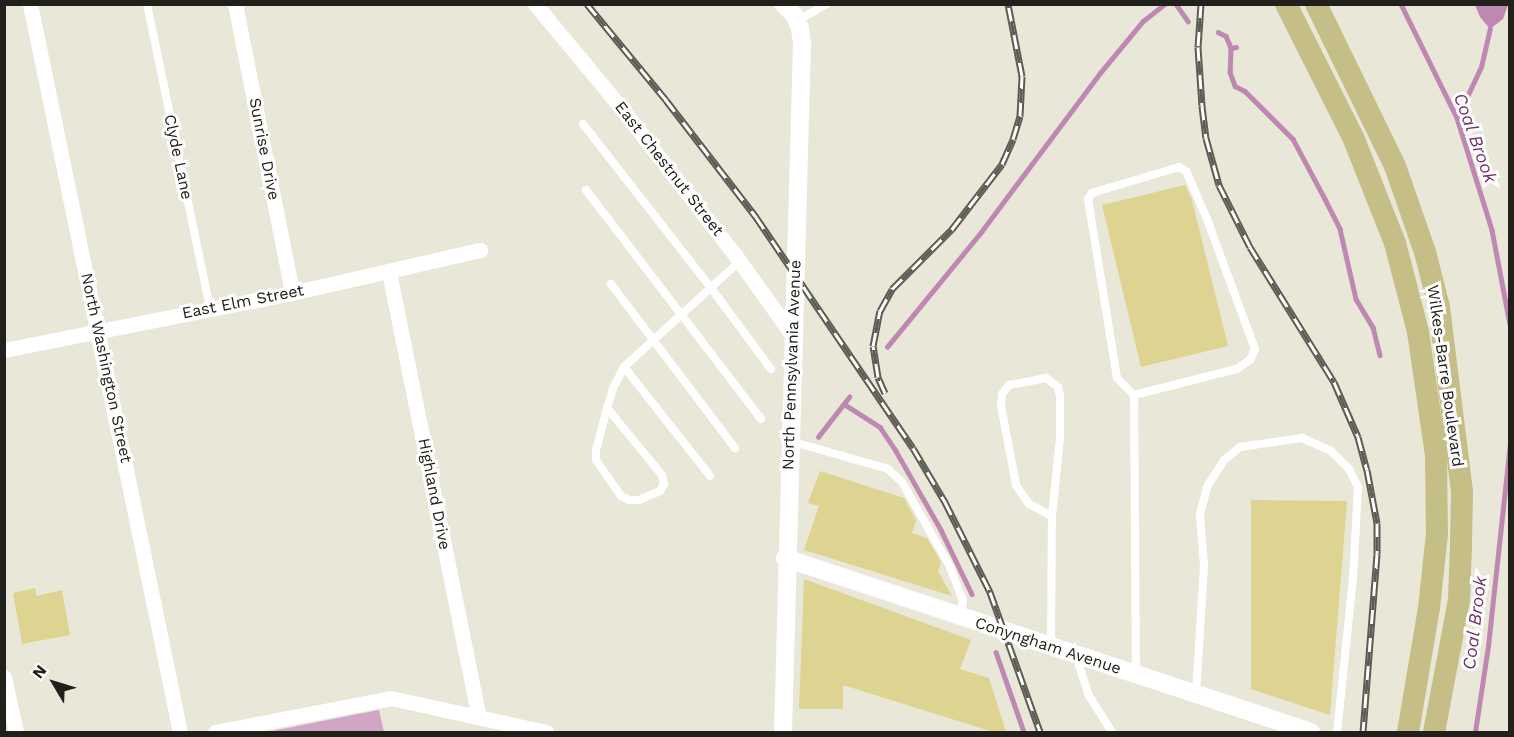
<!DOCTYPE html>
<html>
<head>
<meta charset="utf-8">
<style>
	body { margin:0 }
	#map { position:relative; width:1514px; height:737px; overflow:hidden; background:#e9e7d8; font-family:"Work Sans",sans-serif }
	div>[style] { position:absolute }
	.green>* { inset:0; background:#d1a5c6 }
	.water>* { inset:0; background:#bf88b3 }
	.stream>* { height:4.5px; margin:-2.25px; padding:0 2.25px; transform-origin:2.25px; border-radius:2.25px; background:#bf88b3 }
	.building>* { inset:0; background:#ded491 }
	.service>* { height:8px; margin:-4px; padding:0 4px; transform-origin:4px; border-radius:4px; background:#fff }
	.minor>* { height:15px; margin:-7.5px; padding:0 7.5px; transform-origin:7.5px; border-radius:7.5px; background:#fff }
	.tertiary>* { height:18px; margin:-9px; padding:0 9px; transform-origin:9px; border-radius:9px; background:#fff }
	.primary>* { height:22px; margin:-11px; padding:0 11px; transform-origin:11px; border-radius:11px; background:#c6be87 }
	.rail>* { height:7px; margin-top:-3.5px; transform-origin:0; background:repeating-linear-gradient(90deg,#fff 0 14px,#5e5d55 0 28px); box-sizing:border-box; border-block:2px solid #5e5d55 }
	span { translate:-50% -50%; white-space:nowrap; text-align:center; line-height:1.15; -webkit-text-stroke:6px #fff; paint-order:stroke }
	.street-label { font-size:16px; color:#21201b }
	.water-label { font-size:18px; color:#753269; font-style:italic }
	.frame { position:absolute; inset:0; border:6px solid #21201b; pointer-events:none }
	.north { position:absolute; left:24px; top:653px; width:60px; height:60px; -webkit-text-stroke:4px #fff; paint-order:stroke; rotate:308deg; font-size:16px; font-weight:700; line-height:24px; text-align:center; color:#21201b }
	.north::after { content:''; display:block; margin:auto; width:21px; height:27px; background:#21201b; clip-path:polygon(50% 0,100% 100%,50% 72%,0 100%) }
</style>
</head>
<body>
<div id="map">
	<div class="green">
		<div style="clip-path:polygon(379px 710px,384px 732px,267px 732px,358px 714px)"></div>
	</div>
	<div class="water">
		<div style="clip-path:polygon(1475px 5px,1475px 4px,1508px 5px,1503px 19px,1490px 29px,1480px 17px)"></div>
	</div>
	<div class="stream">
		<div style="left:1176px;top:4px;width:21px;rotate:55deg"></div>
		<div style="left:1401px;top:4px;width:127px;rotate:63.8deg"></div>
		<div style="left:1457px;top:118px;width:117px;rotate:72.6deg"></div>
		<div style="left:1492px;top:230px;width:96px;rotate:79.2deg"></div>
		<div style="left:1218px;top:32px;width:9px;rotate:27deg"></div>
		<div style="left:1226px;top:36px;width:13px;rotate:67deg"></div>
		<div style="left:1231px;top:48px;width:5px;rotate:-11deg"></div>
		<div style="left:1231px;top:48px;width:24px;rotate:92deg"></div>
		<div style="left:1230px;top:72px;width:15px;rotate:70deg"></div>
		<div style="left:1235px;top:86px;width:11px;rotate:27deg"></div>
		<div style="left:1245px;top:91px;width:68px;rotate:45deg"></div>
		<div style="left:1293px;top:139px;width:68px;rotate:61.9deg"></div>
		<div style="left:1325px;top:199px;width:34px;rotate:63deg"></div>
		<div style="left:1340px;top:229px;width:72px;rotate:77.1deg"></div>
		<div style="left:1356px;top:299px;width:33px;rotate:59deg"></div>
		<div style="left:1373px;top:327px;width:29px;rotate:76deg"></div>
		<div style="left:1457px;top:118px;width:56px;rotate:-64.8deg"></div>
		<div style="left:1481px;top:67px;width:39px;rotate:-77deg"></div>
		<div style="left:887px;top:347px;width:149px;rotate:-50.7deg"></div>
		<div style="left:981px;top:232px;width:199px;rotate:-53.2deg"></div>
		<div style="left:1100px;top:73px;width:67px;rotate:-50.4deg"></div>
		<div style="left:1143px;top:21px;width:28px;rotate:-38deg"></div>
		<div style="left:844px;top:404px;width:43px;rotate:32.6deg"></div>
		<div style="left:880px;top:427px;width:29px;rotate:56deg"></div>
		<div style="left:896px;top:451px;width:91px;rotate:60.3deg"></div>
		<div style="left:941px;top:530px;width:71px;rotate:64.2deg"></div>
		<div style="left:818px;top:437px;width:51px;rotate:-52.2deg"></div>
		<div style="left:996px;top:652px;width:85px;rotate:70.7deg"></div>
		<div style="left:1475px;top:732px;width:87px;rotate:-81.4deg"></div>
		<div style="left:1488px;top:646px;width:202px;rotate:-83.8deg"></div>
	</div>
	<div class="building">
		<div style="clip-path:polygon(1185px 185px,1192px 200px,1228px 346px,1141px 367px,1102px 205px)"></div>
		<div style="clip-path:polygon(820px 471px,904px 498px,916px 520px,912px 533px,927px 538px,941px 562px,938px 571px,952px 596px,804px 550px,819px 506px,808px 503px)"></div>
		<div style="clip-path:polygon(1251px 500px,1347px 501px,1330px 715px,1251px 689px)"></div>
		<div style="clip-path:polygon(804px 579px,971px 640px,960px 669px,989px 678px,1006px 732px,993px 732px,843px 685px,843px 709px,799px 709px)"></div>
		<div style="clip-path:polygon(35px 588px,37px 596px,62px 590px,70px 635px,22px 644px,13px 593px)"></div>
	</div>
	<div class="service">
		<div style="left:147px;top:4px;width:311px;rotate:78.3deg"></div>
		<div style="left:797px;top:21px;width:34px;rotate:-30deg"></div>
		<div style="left:583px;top:124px;width:208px;rotate:52deg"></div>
		<div style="left:711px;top:288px;width:101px;rotate:53.5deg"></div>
		<div style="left:586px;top:190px;width:288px;rotate:52.6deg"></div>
		<div style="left:611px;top:284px;width:206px;rotate:52.9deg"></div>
		<div style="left:624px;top:367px;width:139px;rotate:51.7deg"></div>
		<div style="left:1134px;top:395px;width:106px;rotate:-14.2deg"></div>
		<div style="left:1237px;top:369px;width:16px;rotate:-35deg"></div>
		<div style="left:1250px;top:360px;width:12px;rotate:-66deg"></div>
		<div style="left:1255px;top:349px;width:139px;rotate:-110.3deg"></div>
		<div style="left:1207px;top:219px;width:52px;rotate:-113.6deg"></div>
		<div style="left:1186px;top:171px;width:8px;rotate:-150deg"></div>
		<div style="left:1179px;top:167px;width:91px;rotate:163.4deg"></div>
		<div style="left:1092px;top:193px;width:7px;rotate:124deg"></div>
		<div style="left:1088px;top:199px;width:181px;rotate:80.8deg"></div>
		<div style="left:1117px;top:378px;width:24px;rotate:45deg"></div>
		<div style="left:1134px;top:395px;width:279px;rotate:89.6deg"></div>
		<div style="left:607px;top:408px;width:87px;rotate:50.6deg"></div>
		<div style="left:662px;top:475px;width:9px;rotate:77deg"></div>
		<div style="left:664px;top:484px;width:8px;rotate:120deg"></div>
		<div style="left:660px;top:491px;width:23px;rotate:157deg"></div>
		<div style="left:639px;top:500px;width:10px;rotate:180deg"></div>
		<div style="left:629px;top:500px;width:9px;rotate:-153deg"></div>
		<div style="left:621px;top:496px;width:44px;rotate:-124.8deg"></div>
		<div style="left:596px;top:460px;width:10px;rotate:-90deg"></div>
		<div style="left:596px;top:450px;width:43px;rotate:-75.3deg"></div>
		<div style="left:607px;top:408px;width:21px;rotate:-73deg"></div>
		<div style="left:613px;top:388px;width:24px;rotate:-62deg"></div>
		<div style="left:624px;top:367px;width:157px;rotate:-42.4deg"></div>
		<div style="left:790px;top:441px;width:102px;rotate:15.9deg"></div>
		<div style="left:888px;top:469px;width:19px;rotate:43deg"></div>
		<div style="left:902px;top:482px;width:98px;rotate:60.5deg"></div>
		<div style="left:950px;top:567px;width:36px;rotate:69deg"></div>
		<div style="left:963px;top:601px;width:15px;rotate:101deg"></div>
		<div style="left:1051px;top:645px;width:129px;rotate:-89.6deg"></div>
		<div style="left:1052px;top:516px;width:79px;rotate:-84.2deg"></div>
		<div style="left:1060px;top:437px;width:41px;rotate:-90deg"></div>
		<div style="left:1060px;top:396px;width:9px;rotate:-103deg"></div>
		<div style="left:1058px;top:387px;width:15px;rotate:-143deg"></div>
		<div style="left:1046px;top:378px;width:38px;rotate:169deg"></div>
		<div style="left:1009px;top:385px;width:11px;rotate:128deg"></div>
		<div style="left:1002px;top:394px;width:12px;rotate:95deg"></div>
		<div style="left:1001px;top:406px;width:80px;rotate:79.2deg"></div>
		<div style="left:1016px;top:485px;width:23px;rotate:56deg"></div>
		<div style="left:1029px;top:504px;width:26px;rotate:28deg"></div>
		<div style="left:1076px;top:656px;width:40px;rotate:72deg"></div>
		<div style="left:1088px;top:694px;width:45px;rotate:57.7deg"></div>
		<div style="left:1196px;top:693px;width:127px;rotate:-86.4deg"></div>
		<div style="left:1204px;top:566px;width:52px;rotate:-94.4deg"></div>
		<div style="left:1200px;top:514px;width:30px;rotate:-75deg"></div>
		<div style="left:1208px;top:485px;width:30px;rotate:-57deg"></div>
		<div style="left:1224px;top:460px;width:21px;rotate:-39deg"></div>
		<div style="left:1240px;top:447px;width:63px;rotate:-8.3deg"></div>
		<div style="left:1302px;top:438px;width:32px;rotate:24deg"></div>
		<div style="left:1331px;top:451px;width:25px;rotate:45deg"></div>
		<div style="left:1349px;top:469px;width:20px;rotate:63deg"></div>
		<div style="left:1358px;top:487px;width:91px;rotate:93.1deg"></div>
		<div style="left:1353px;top:578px;width:155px;rotate:95.9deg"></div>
	</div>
	<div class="minor">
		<div style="left:30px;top:4px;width:743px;rotate:78.36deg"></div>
		<div style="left:235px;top:4px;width:295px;rotate:78.8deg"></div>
		<div style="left:535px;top:4px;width:138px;rotate:50.3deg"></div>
		<div style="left:623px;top:110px;width:188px;rotate:52.3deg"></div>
		<div style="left:738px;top:259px;width:98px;rotate:54.5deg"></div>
		<div style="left:389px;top:272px;width:454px;rotate:78.6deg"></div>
		<div style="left:4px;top:350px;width:294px;rotate:-11.2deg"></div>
		<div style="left:292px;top:293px;width:193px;rotate:-12.9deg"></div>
		<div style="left:4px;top:677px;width:56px;rotate:77.7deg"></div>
		<div style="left:215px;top:732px;width:179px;rotate:-10.9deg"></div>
		<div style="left:391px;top:698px;width:159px;rotate:12.4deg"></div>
	</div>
	<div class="tertiary">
		<div style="left:785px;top:558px;width:554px;rotate:18.3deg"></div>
		<div style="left:783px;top:732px;width:689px;rotate:-88.42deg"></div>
		<div style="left:802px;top:43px;width:15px;rotate:-98deg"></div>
		<div style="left:800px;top:28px;width:14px;rotate:-115deg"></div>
		<div style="left:794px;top:15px;width:16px;rotate:-135deg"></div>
	</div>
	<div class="primary">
		<div style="left:1286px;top:4px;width:149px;rotate:63.3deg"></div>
		<div style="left:1353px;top:137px;width:114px;rotate:68.4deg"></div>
		<div style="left:1395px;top:243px;width:92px;rotate:75.5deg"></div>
		<div style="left:1418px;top:332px;width:125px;rotate:81.7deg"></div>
		<div style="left:1436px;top:456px;width:78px;rotate:89.3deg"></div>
		<div style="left:1437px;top:534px;width:74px;rotate:96.2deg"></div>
		<div style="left:1429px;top:608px;width:126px;rotate:99.6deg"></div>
		<div style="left:1316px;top:4px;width:180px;rotate:64deg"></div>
		<div style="left:1395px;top:166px;width:91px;rotate:70.8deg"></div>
		<div style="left:1425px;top:252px;width:57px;rotate:75.7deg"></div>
		<div style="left:1439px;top:307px;width:186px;rotate:82.9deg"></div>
		<div style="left:1462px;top:492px;width:53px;rotate:91.1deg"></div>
		<div style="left:1461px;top:545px;width:55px;rotate:92.1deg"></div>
		<div style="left:1459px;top:600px;width:134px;rotate:100.7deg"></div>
	</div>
	<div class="rail">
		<div style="left:587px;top:4px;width:124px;rotate:50.5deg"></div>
		<div style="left:666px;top:100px;width:148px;rotate:52.4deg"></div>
		<div style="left:756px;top:217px;width:279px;rotate:55.8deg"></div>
		<div style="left:913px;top:448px;width:63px;rotate:59.3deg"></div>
		<div style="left:945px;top:502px;width:101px;rotate:63.4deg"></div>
		<div style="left:990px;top:592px;width:149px;rotate:70.3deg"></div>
		<div style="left:1201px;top:4px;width:43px;rotate:94deg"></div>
		<div style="left:1198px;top:47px;width:59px;rotate:86.1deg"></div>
		<div style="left:1202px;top:106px;width:32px;rotate:83deg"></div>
		<div style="left:1206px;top:138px;width:49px;rotate:74.5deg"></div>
		<div style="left:1219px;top:185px;width:69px;rotate:63.4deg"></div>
		<div style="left:1250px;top:247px;width:159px;rotate:58.1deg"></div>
		<div style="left:1334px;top:382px;width:60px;rotate:66.4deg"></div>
		<div style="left:1358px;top:437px;width:34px;rotate:75deg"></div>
		<div style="left:1367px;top:470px;width:54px;rotate:79.3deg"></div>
		<div style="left:1377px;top:523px;width:31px;rotate:90deg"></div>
		<div style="left:1377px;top:554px;width:179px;rotate:94.5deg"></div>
		<div style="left:885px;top:393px;width:17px;rotate:-114deg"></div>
		<div style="left:878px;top:377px;width:31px;rotate:-99deg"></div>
		<div style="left:873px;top:346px;width:36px;rotate:-79deg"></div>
		<div style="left:880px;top:311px;width:25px;rotate:-61deg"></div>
		<div style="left:892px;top:289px;width:85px;rotate:-45deg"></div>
		<div style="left:952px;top:229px;width:82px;rotate:-52.4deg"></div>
		<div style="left:1002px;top:164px;width:27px;rotate:-66deg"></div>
		<div style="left:1013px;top:139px;width:24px;rotate:-73deg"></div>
		<div style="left:1020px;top:116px;width:40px;rotate:-87.1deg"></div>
		<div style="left:1022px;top:76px;width:73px;rotate:-101deg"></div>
	</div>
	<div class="street-label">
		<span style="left:264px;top:149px;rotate:79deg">Sunrise Drive</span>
		<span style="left:178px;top:157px;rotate:78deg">Clyde Lane</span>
		<span style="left:669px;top:169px;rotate:52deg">East Chestnut Street</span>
		<span style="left:243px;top:302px;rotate:-11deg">East Elm Street</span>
		<span style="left:792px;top:365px;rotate:-88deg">North Pennsylvania Avenue</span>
		<span style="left:106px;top:368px;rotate:78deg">North Washington Street</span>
		<span style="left:1445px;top:376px;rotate:82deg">Wilkes-Barre Boulevard</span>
		<span style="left:434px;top:494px;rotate:79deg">Highland Drive</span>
		<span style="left:1048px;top:646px;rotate:18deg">Conyngham Avenue</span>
	</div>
	<div class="water-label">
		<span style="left:1475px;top:138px;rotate:70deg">Coal Brook</span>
		<span style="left:1475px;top:623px;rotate:-83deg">Coal Brook</span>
	</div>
	<div class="frame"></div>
	<div class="north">N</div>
</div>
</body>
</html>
